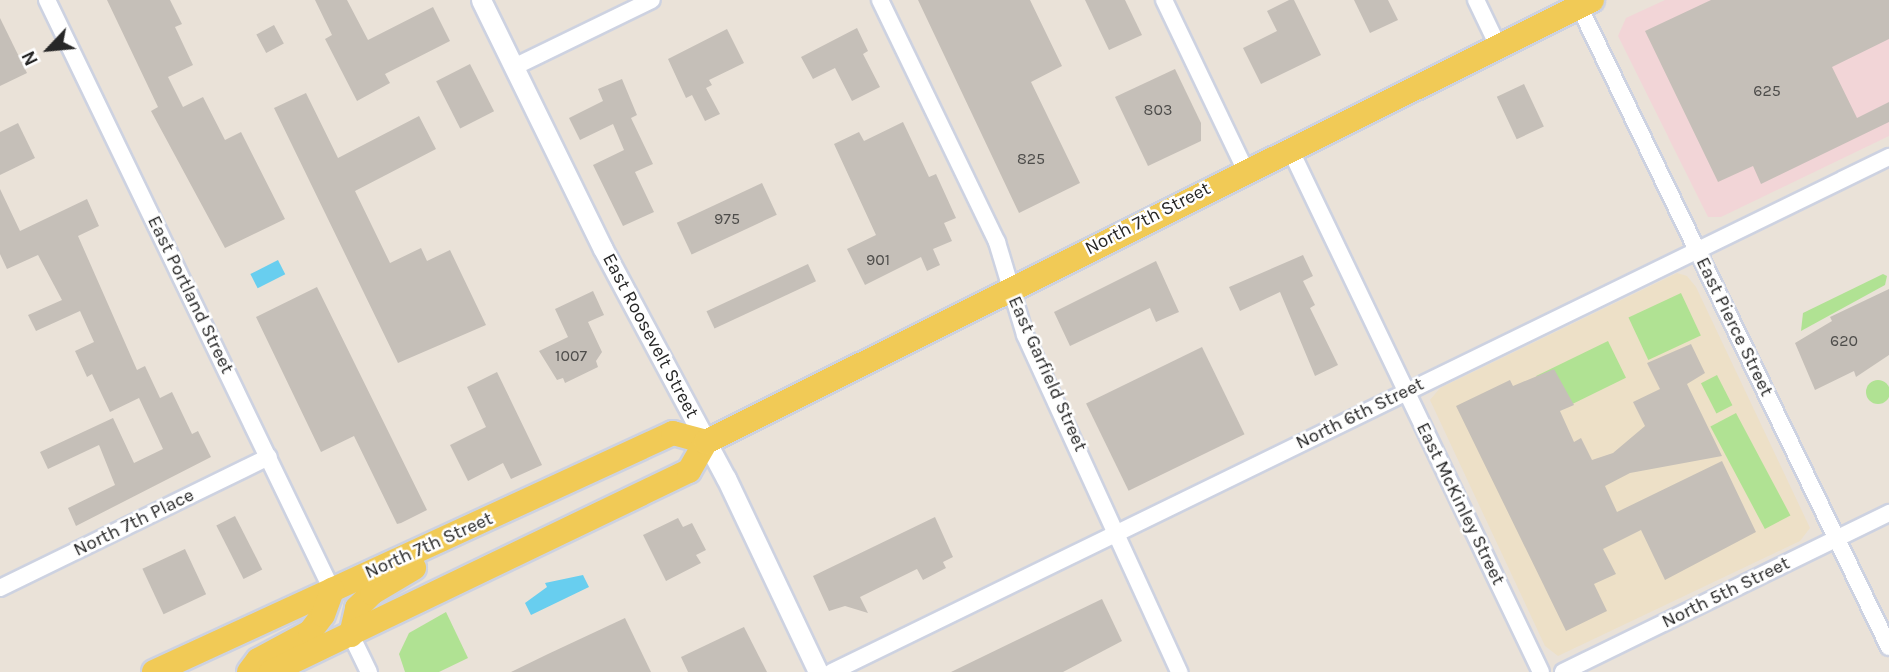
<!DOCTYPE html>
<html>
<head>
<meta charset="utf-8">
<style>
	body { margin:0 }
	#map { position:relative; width:1889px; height:672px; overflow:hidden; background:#eae2d8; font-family:Karla,sans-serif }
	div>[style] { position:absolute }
	.education>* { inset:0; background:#ede0c7 }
	.medical>* { inset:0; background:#f2d5d7 }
	.green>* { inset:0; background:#b0e293; transform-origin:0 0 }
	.round { border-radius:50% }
	.water>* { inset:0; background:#68ceef; transform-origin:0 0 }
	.building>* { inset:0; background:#c5bfb8; transform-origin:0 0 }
	.roads { filter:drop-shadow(2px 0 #cdd2e1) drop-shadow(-2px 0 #cdd2e1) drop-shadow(0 2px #cdd2e1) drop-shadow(0 -2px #cdd2e1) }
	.minor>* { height:16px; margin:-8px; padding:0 8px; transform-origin:8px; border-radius:8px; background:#fff }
	.tertiary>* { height:19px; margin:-9.5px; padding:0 9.5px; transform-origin:9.5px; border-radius:9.5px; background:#fff }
	.primary>* { height:24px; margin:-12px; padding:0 12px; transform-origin:12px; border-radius:12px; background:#f1ca56 }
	span { translate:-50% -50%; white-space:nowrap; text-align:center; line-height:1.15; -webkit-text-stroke:5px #fff; paint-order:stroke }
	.number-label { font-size:16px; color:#4e4d4b }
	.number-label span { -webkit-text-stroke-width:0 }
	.street-label { font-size:19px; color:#272727 }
	.north { position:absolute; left:14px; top:14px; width:70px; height:70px; -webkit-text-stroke:5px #fff; paint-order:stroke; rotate:244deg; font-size:19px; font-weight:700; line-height:28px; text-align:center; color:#272727 }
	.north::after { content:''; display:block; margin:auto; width:24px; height:32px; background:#272727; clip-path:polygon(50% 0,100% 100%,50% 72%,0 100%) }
</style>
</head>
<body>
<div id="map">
	<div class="education">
		<div style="clip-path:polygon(1677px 273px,1687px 276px,1696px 287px,1810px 528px,1800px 541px,1558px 656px,1545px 646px,1430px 400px,1440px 388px)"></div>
	</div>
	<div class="medical">
		<div style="clip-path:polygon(1665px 0,1889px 0,1889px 136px,1721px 217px,1708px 217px,1618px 36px,1626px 18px)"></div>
	</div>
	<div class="green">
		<div style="clip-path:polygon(1883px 274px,1887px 276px,1885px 285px,1801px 331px,1803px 313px)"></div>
		<div style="left:1681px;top:293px;width:47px;height:58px;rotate:65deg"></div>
		<div style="left:1608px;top:341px;width:41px;height:80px;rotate:64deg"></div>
		<div style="left:1717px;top:375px;width:34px;height:18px;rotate:63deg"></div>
		<div class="round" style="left:1866px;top:380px;width:24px;height:24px"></div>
		<div style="left:1736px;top:413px;width:116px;height:29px;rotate:62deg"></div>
		<div style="clip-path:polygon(446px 612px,468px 658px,439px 672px,405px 672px,399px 654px,409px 633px)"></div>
	</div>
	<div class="water">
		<div style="left:278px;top:260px;width:16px;height:31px;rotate:63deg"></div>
		<div style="clip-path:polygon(583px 575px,589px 587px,531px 615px,525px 603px,547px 587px,545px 583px)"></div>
	</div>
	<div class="building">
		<div style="clip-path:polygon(107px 0,170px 0,182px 24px,175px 27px,193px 65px,168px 77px,183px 107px,203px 97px,225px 140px,241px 132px,285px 219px,225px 248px,151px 111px,158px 107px)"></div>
		<div style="clip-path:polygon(315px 0,347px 0,368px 40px,433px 7px,450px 41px,385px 74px,390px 83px,357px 101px,325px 39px,332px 35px)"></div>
		<div style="clip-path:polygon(918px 0,1030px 0,1062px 66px,1031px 82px,1080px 183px,1019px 213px)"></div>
		<div style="clip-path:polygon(1085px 0,1125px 0,1142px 35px,1109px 50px)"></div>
		<div style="clip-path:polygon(1289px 0,1294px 0,1321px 55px,1261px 84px,1243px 48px,1277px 31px,1267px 11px)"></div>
		<div style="clip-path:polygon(1354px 0,1388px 0,1398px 20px,1370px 33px)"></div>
		<div style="clip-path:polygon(1711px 0,1889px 0,1889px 39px,1832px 67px,1857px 118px,1889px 102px,1889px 122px,1761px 184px,1753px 166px,1718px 182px,1645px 31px)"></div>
		<div style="clip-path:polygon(0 18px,27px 73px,0 86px)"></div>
		<div style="left:274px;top:25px;width:21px;height:20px;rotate:62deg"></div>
		<div style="clip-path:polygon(857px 28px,868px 51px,863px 54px,880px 87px,852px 101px,835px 68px,813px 79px,801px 57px)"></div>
		<div style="clip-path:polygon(727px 29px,744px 63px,709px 80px,712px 85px,706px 88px,720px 114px,705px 121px,692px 95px,686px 98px,668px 59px)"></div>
		<div style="left:470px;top:64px;width:53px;height:38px;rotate:63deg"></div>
		<div style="clip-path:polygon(1175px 69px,1201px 123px,1201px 141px,1148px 166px,1115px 97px)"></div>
		<div style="clip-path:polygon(622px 79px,637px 115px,631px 118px,653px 164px,635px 172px,654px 212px,623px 226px,593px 165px,624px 150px,613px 124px,580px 140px,569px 118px,603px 101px,598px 89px)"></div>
		<div style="left:1524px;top:84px;width:47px;height:30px;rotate:65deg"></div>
		<div style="clip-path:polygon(306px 93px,338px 158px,419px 116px,436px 149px,355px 191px,390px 263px,421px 248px,427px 261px,450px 250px,486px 325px,398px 363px,274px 108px)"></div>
		<div style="clip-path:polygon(903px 122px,929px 177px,936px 174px,956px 218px,944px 223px,952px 241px,933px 249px,940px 265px,927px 271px,921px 257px,865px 285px,847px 249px,876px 235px,834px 144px,859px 132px,864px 141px)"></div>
		<div style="clip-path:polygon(18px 123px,35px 158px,0 175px,0 132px)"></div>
		<div style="left:762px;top:183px;width:35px;height:94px;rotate:65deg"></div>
		<div style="clip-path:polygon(0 189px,20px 231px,87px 199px,99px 226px,78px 236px,137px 370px,145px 366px,160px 398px,172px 392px,192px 434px,198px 431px,211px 457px,76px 526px,68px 508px,115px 485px,99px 445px,48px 469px,40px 452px,113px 418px,134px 463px,163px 449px,139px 398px,110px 412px,92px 374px,87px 377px,75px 351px,94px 342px,80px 311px,36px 331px,28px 315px,62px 300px,38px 255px,7px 269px,0 254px)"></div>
		<div style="clip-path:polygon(1303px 255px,1313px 276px,1303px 281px,1315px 305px,1310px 308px,1338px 365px,1315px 376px,1280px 292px,1240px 311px,1229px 287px)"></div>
		<div style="clip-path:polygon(1156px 261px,1179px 312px,1156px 322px,1150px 308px,1070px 346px,1054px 312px)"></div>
		<div style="left:808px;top:264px;width:19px;height:112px;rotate:65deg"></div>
		<div style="clip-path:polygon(317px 287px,427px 510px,401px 523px,397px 524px,354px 436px,321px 452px,256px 317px)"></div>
		<div style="clip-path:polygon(1889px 289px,1889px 355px,1856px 377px,1854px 371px,1815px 390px,1795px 343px,1832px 321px,1830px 317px)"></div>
		<div style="clip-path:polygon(593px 291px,604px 315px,588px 322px,602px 352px,596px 361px,598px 367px,565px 383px,563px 378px,557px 380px,539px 351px,568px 337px,555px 309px)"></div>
		<div style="clip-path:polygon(1691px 344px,1705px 373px,1687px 384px,1722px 456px,1630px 473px,1605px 486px,1617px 512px,1722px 461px,1756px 532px,1665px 580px,1641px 530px,1603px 549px,1616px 574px,1594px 584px,1607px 611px,1566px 631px,1456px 406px,1510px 380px,1513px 386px,1554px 369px,1574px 405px,1560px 411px,1574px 442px,1581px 438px,1592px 460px,1613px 453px,1645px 426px,1633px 402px,1660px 389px,1647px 363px)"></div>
		<div style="left:1202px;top:347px;width:97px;height:129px;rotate:64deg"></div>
		<div style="clip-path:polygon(497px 372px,542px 465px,511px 479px,503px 463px,468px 481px,450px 445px,486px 427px,467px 387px)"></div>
		<div style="left:235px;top:516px;width:60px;height:21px;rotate:63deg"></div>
		<div style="clip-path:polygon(935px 517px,953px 557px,943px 562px,946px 568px,923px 580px,917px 569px,860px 597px,868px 613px,845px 606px,829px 611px,813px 576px)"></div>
		<div style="clip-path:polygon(678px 518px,683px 527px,692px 523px,706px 550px,696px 555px,701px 563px,666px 581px,643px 535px)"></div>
		<div style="left:185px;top:549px;width:50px;height:47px;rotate:65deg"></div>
		<div style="clip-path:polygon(1102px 599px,1122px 641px,1063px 672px,951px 672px)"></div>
		<div style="clip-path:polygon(625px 618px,651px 672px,511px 672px,548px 654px)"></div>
		<div style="clip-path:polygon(744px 627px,767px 672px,688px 672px,681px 657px)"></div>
	</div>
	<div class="roads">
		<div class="minor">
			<div style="left:47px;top:0;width:655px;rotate:64.22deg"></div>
			<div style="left:880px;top:0;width:269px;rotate:64.2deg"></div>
			<div style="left:997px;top:242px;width:97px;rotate:73.2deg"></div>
			<div style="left:1025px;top:335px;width:371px;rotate:65.4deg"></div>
			<div style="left:1164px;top:0;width:187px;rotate:64.4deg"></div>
			<div style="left:1476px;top:0;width:51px;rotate:64.4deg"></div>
			<div style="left:1579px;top:6px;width:712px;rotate:64.19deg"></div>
			<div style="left:514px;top:67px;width:153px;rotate:-25.9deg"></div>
			<div style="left:1289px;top:147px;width:582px;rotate:64.36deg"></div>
			<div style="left:0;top:588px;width:299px;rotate:-26deg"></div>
			<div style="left:351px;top:635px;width:41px;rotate:64.1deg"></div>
			<div style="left:832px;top:672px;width:1176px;rotate:-25.98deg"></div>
			<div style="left:1563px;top:672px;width:363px;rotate:-26deg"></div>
		</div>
		<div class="tertiary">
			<div style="left:481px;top:0;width:277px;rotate:63.9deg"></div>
			<div style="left:603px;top:249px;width:260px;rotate:61.8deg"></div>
			<div style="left:726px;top:478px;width:215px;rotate:64.6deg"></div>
		</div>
		<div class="primary">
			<div style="left:351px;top:635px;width:28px;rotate:-77deg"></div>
			<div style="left:357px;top:608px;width:21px;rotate:-45deg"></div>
			<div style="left:372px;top:593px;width:49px;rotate:-30.8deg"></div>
			<div style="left:154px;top:672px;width:571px;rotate:-24.73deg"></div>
			<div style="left:673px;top:433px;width:34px;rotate:15deg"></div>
			<div style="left:249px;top:672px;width:15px;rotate:-53deg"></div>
			<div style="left:258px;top:660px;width:59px;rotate:-28.3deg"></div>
			<div style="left:310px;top:632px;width:21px;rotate:-53deg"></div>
			<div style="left:323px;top:615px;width:27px;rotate:-70deg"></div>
			<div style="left:271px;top:672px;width:464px;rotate:-25.7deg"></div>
			<div style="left:689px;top:471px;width:34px;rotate:-60deg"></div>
			<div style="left:706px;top:442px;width:990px;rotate:-26.51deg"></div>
		</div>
	</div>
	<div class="number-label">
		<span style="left:1767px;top:91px">625</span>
		<span style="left:1158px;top:110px">803</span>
		<span style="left:1031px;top:159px">825</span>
		<span style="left:727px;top:219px">975</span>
		<span style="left:878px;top:260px">901</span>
		<span style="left:1844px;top:341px">620</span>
		<span style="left:571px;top:356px">1007</span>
	</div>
	<div class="street-label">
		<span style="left:1148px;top:219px;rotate:-27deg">North 7th Street</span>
		<span style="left:190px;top:295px;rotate:64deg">East Portland Street</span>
		<span style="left:1734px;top:327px;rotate:64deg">East Pierce Street</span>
		<span style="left:650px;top:336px;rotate:62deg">East Roosevelt Street</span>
		<span style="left:1047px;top:374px;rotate:66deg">East Garfield Street</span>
		<span style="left:1360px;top:414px;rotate:-26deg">North 6th Street</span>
		<span style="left:1460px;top:504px;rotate:64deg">East McKinley Street</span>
		<span style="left:134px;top:523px;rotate:-26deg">North 7th Place</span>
		<span style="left:429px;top:546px;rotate:-24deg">North 7th Street</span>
		<span style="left:1726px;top:593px;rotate:-26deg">North 5th Street</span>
	</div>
	<div class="north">N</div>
</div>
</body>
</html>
